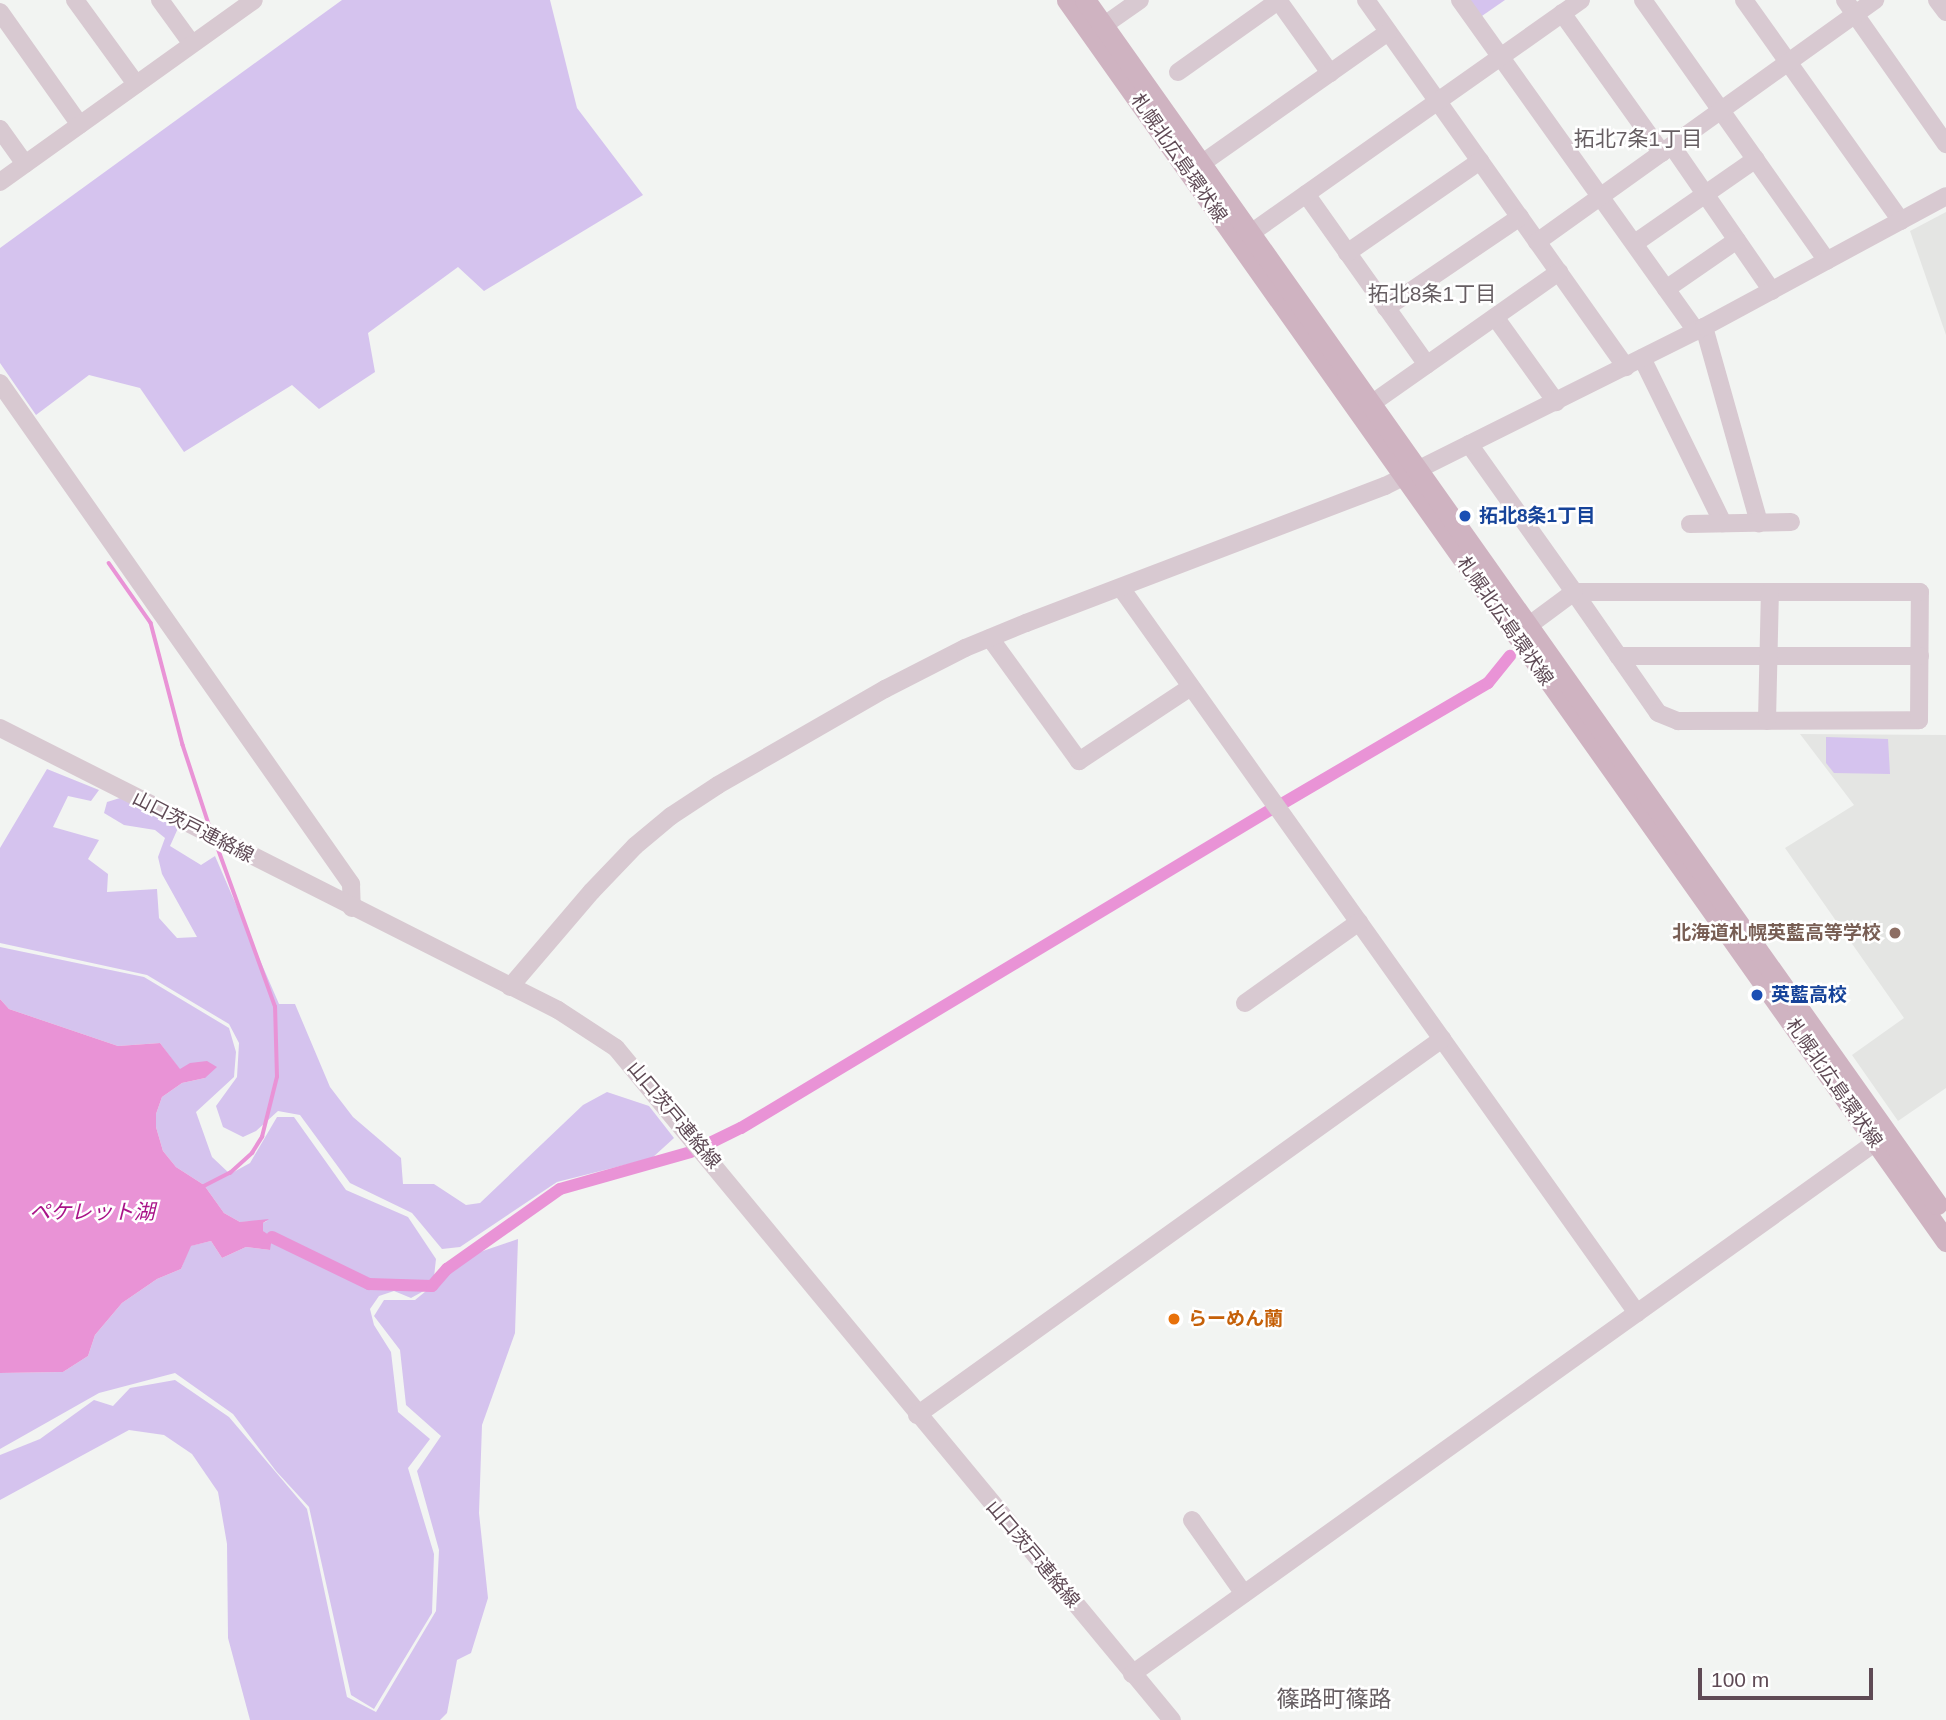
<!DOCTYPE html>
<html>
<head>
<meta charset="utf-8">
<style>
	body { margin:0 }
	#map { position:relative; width:1946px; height:1720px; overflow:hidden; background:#f2f4f2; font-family:Arial,"Noto Sans JP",sans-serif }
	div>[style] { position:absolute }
	.education>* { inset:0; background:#e4e5e3 }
	.green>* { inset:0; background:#d5c3ee }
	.water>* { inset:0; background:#e993d6 }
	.stream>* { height:3.5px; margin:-1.75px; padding:0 1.75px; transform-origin:1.75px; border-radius:1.75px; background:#e993d6 }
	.canal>* { height:12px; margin:-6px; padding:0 6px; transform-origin:6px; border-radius:6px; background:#e993d6 }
	.minor>* { height:18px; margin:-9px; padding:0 9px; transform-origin:9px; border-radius:9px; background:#d8c9d1 }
	.major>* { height:21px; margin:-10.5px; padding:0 10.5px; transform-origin:10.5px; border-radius:10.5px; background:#cfb3c1 }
	.dots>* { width:19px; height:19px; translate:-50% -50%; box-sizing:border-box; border:4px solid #fff; border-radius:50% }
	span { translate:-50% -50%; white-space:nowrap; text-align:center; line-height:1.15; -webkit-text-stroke:5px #fff; paint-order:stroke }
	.street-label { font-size:19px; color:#5f4a55 }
	.transit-label { font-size:19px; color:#164399; font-weight:700 }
	.left { translate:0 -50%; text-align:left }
	.education-label { font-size:19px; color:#785e54; font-weight:700 }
	.right { translate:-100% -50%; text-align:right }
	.food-label { font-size:19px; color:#c56008; font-weight:700 }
	.neighbourhood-label { font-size:21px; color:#665e62 }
	.water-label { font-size:21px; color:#a91388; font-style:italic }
	.quarter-label { font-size:23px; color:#665e62 }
	.scale { position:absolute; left:1698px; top:1668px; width:175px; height:32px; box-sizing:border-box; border:4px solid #5f4a55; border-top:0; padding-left:9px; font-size:21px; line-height:24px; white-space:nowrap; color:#5f4a55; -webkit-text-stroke:5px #fff; paint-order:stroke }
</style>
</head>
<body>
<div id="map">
	<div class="education">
		<div style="clip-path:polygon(1946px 212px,1946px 335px,1910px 231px)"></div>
		<div style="clip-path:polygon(1800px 734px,1946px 735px,1946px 1088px,1898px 1121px,1852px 1055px,1904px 1018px,1785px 848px,1854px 805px)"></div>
	</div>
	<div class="green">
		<div style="clip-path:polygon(342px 0,550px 0,577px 108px,643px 195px,484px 291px,458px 267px,368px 333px,375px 372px,319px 409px,292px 385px,184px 452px,140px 388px,89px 375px,36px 415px,0 363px,0 248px)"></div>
		<div style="clip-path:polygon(1467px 0,1505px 0,1479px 18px)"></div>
		<div style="clip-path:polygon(1826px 737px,1888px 739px,1890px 774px,1834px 773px,1826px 763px)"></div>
		<div style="clip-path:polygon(47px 769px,99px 790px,91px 801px,68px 796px,53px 827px,99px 840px,88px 859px,108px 874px,107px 892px,157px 889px,159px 918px,177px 938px,197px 937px,162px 874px,158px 857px,165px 838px,155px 830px,124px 825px,104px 813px,107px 802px,120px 798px,179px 826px,170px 846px,201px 865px,215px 856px,279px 1004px,295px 1004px,330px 1087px,353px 1117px,401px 1158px,403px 1184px,434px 1184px,466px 1205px,480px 1203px,583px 1105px,607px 1092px,649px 1106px,674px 1138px,652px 1158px,557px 1182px,460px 1247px,442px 1249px,412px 1213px,350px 1183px,300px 1115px,278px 1111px,256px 1131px,243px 1137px,223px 1127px,216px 1106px,237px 1077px,239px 1043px,229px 1024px,147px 975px,0 943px,0 848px)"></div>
		<div style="clip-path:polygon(0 947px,144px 977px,229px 1028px,236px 1052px,234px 1077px,196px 1112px,212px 1157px,230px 1174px,250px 1163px,277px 1117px,294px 1117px,346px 1190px,408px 1217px,436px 1259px,433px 1286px,477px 1253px,518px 1239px,515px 1333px,482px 1425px,479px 1513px,488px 1598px,471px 1653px,457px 1660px,447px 1713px,440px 1720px,250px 1720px,228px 1638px,227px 1544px,218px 1492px,192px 1454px,164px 1435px,129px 1430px,0 1500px,0 1455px,40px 1439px,94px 1400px,113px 1406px,130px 1388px,175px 1380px,229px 1417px,307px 1509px,347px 1697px,376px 1712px,436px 1611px,439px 1550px,417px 1471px,441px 1436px,406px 1405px,400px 1350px,374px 1316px,384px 1300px,415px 1300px,431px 1287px,411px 1298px,394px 1291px,379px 1296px,370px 1309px,374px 1325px,391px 1352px,398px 1412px,430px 1439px,408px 1468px,434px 1554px,432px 1613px,374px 1709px,351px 1695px,309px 1507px,276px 1471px,233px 1414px,175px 1373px,99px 1393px,0 1449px,0 1373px,63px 1372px,88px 1356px,95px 1335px,122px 1303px,157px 1279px,181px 1269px,190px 1246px,211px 1241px,222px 1258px,246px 1247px,270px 1250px,263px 1231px,263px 1223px,267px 1221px,240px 1222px,224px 1213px,204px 1185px,176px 1167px,163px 1151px,156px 1127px,156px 1114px,162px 1097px,182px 1083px,205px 1078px,180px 1070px,160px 1043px,118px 1046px,9px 1009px,0 999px)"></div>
	</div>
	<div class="water">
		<div style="clip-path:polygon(0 999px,9px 1009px,118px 1046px,160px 1043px,180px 1069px,190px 1063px,207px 1061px,217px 1067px,205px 1078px,182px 1083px,162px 1097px,156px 1114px,156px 1127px,163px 1151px,176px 1167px,204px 1185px,224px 1213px,240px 1222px,269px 1219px,263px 1223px,263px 1231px,272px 1237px,270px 1250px,246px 1247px,222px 1258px,211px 1241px,191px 1246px,181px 1269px,157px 1279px,122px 1303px,95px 1335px,88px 1356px,63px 1372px,0 1373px)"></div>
	</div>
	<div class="stream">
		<div style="left:109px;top:563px;width:73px;rotate:55deg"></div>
		<div style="left:151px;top:623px;width:126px;rotate:75.3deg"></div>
		<div style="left:183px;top:745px;width:86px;rotate:71.8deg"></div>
		<div style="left:200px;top:1188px;width:34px;rotate:-27deg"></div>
		<div style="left:230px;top:1173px;width:30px;rotate:-42deg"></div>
		<div style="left:252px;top:1153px;width:19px;rotate:-58deg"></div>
		<div style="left:262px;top:1137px;width:62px;rotate:-76deg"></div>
		<div style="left:277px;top:1077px;width:70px;rotate:-91.6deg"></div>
		<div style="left:275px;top:1007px;width:173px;rotate:-109.9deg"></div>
	</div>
	<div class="canal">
		<div style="left:1280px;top:805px;width:241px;rotate:-30.4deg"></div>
		<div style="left:1488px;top:683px;width:35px;rotate:-51deg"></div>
		<div style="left:712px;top:1142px;width:32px;rotate:-26deg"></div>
		<div style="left:741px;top:1128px;width:617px;rotate:-31.01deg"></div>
		<div style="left:272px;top:1237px;width:108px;rotate:25.9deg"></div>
		<div style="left:369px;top:1284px;width:63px;rotate:1.8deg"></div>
		<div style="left:432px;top:1286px;width:23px;rotate:-49deg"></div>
		<div style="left:447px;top:1269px;width:138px;rotate:-35.3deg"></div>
		<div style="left:560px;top:1189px;width:136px;rotate:-15.8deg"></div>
	</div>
	<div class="minor">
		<div style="left:75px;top:0;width:104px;rotate:54deg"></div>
		<div style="left:160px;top:0;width:54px;rotate:54deg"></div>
		<div style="left:1278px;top:0;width:90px;rotate:54.5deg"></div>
		<div style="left:1366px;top:0;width:450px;rotate:54.7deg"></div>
		<div style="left:1460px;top:0;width:407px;rotate:54.5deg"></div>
		<div style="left:1643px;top:0;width:319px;rotate:54.8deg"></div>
		<div style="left:1744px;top:0;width:271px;rotate:54.6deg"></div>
		<div style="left:1845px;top:0;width:176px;rotate:55deg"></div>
		<div style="left:1937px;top:0;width:15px;rotate:53deg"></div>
		<div style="left:0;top:12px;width:138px;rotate:54.7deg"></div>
		<div style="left:1562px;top:13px;width:172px;rotate:54.5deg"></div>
		<div style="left:1103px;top:26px;width:45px;rotate:-35.1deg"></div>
		<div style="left:1178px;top:72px;width:123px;rotate:-35.4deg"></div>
		<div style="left:0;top:129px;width:43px;rotate:54.5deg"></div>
		<div style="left:1672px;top:146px;width:176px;rotate:55.4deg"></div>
		<div style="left:1201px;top:164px;width:229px;rotate:-35.2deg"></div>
		<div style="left:0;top:182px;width:312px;rotate:-35.6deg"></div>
		<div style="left:1306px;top:194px;width:209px;rotate:54.7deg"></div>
		<div style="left:1241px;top:240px;width:416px;rotate:-35.2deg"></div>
		<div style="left:1537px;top:242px;width:416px;rotate:-35.6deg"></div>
		<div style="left:1635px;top:243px;width:147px;rotate:-34.8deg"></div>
		<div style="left:1347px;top:253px;width:162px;rotate:-34.7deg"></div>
		<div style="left:1666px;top:289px;width:86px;rotate:-34.6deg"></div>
		<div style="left:1386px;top:308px;width:162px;rotate:-34.2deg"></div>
		<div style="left:1495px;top:317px;width:105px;rotate:54.3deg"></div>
		<div style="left:1704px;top:327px;width:204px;rotate:74.3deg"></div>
		<div style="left:1642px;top:358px;width:184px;rotate:63.9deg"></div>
		<div style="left:0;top:383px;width:612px;rotate:54.98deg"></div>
		<div style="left:351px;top:884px;width:24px;rotate:88deg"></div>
		<div style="left:1371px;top:404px;width:230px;rotate:-35.1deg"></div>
		<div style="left:1469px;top:444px;width:181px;rotate:54.6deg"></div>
		<div style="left:1574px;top:592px;width:147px;rotate:55.2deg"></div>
		<div style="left:1658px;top:713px;width:22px;rotate:22deg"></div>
		<div style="left:1678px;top:721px;width:241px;rotate:-0.2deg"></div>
		<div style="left:1919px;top:720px;width:128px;rotate:-89.6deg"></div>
		<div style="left:1920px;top:592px;width:346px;rotate:180deg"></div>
		<div style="left:1574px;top:592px;width:57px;rotate:143.5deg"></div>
		<div style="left:1690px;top:524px;width:101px;rotate:-1.1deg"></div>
		<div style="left:1121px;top:588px;width:890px;rotate:54.56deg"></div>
		<div style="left:990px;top:638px;width:152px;rotate:54.1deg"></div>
		<div style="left:1079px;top:761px;width:134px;rotate:-33.5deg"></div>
		<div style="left:1618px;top:656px;width:302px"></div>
		<div style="left:1767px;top:721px;width:129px;rotate:-88.7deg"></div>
		<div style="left:0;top:728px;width:625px;rotate:26.81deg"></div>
		<div style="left:558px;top:1010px;width:69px;rotate:33.2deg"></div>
		<div style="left:616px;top:1048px;width:872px;rotate:50.4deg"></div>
		<div style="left:510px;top:987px;width:126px;rotate:-49.5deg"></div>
		<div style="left:592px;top:891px;width:62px;rotate:-46.3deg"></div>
		<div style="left:635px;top:846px;width:47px;rotate:-39.8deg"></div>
		<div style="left:671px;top:816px;width:56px;rotate:-33.4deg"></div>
		<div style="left:718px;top:785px;width:193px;rotate:-29.9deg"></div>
		<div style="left:885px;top:689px;width:90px;rotate:-27.1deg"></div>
		<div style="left:965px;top:648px;width:66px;rotate:-22.3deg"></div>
		<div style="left:1026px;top:623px;width:384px;rotate:-20.9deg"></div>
		<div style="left:1385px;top:486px;width:356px;rotate:-26.5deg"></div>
		<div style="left:1704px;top:327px;width:275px;rotate:-28.4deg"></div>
		<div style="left:1245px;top:1003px;width:140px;rotate:-35.4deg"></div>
		<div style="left:917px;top:1415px;width:646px;rotate:-35.61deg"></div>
		<div style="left:1192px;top:1520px;width:90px;rotate:54.9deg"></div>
		<div style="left:1132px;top:1674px;width:915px;rotate:-35.57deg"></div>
	</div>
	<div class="major">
		<div style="left:1067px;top:0;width:1521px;rotate:54.69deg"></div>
		<div style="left:1085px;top:0;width:1475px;rotate:54.72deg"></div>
	</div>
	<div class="dots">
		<div style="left:1465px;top:516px;background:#1a4fb4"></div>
		<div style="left:1895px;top:933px;background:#8d6e63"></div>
		<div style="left:1757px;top:995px;background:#1a4fb4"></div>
		<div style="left:1174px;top:1319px;background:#e8710a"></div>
	</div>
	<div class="street-label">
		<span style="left:1179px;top:158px;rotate:55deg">札幌北広島環状線</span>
		<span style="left:1505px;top:621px;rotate:55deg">札幌北広島環状線</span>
		<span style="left:193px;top:827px;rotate:27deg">山口茨戸連絡線</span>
		<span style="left:1834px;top:1083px;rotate:55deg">札幌北広島環状線</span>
		<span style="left:674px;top:1115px;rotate:50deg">山口茨戸連絡線</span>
		<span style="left:1033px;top:1554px;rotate:50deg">山口茨戸連絡線</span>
	</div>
	<div class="transit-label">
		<span class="left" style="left:1479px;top:516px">拓北8条1丁目</span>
		<span class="left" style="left:1771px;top:995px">英藍高校</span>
	</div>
	<div class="education-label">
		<span class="right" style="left:1881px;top:933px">北海道札幌英藍高等学校</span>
	</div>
	<div class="food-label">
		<span class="left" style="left:1188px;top:1319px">らーめん蘭</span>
	</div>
	<div class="neighbourhood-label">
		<span style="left:1638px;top:139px">拓北7条1丁目</span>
		<span style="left:1432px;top:294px">拓北8条1丁目</span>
	</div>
	<div class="water-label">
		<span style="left:92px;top:1212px">ペケレット湖</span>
	</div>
	<div class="quarter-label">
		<span style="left:1334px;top:1699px">篠路町篠路</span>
	</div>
	<div class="scale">100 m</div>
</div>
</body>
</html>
